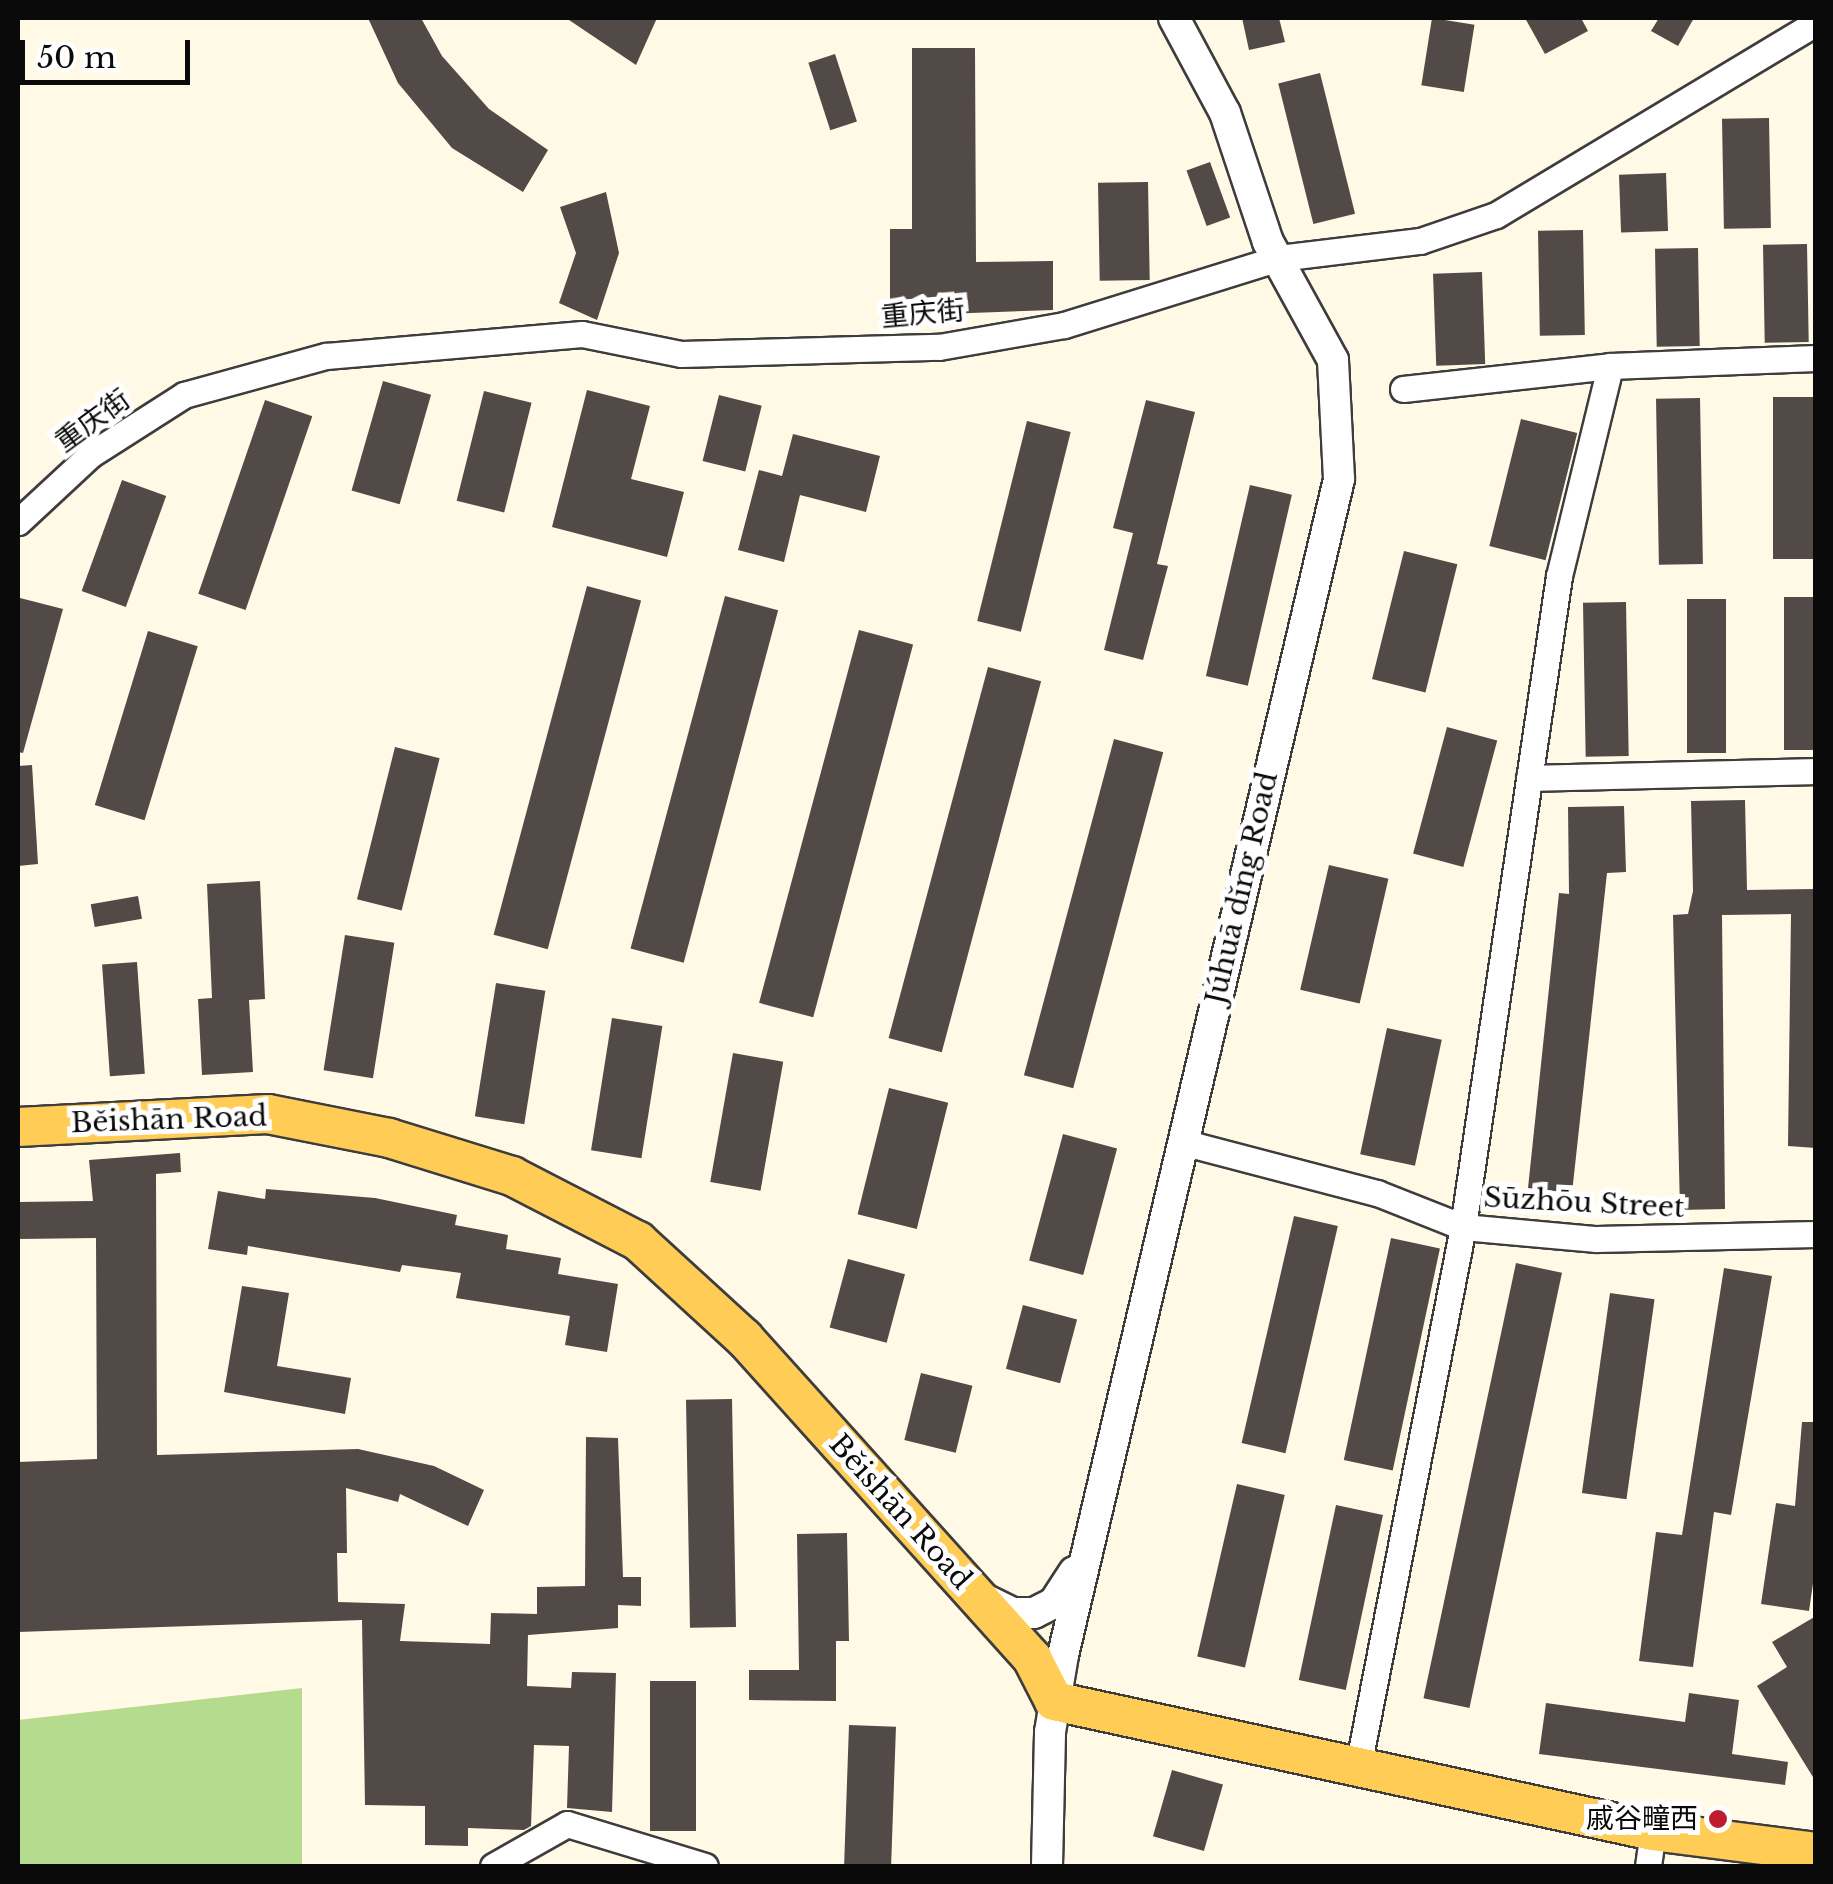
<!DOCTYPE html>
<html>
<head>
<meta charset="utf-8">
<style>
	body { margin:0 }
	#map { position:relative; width:1833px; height:1884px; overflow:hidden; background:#fff9e6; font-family:"Libre Baskerville","Noto Sans SC",serif }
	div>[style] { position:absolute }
	.forest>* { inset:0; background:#b5db8e }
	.building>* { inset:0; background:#524a46; transform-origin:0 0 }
	.roads { filter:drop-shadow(2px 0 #3d3d3d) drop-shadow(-2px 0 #3d3d3d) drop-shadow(0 2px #3d3d3d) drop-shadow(0 -2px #3d3d3d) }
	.minor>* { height:25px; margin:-12.5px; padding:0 12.5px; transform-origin:12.5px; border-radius:12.5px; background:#fff }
	.tertiary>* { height:30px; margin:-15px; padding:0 15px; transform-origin:15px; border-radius:15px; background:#fff }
	.primary>* { height:38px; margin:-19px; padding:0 19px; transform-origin:19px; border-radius:19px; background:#ffcc56 }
	.dots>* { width:28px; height:28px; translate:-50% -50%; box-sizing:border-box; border:5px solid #fff; border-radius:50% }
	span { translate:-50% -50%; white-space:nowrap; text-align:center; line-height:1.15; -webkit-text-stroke:10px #fff; paint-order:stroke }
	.street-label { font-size:28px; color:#0a0a0a }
	.poi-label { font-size:28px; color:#0a0a0a }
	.right { translate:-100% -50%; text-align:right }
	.frame { position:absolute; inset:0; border:20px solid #0a0a0a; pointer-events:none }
	.scale { position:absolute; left:20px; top:40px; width:170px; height:45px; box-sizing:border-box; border:5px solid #0a0a0a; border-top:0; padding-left:12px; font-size:30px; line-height:35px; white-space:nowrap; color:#0a0a0a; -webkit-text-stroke:8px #fff; paint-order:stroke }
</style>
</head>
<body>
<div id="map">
	<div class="forest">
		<div style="clip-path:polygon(302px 1688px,302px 1866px,18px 1866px,18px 1720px)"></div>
	</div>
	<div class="building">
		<div style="clip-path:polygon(368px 18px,421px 18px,442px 56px,489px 109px,548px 150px,523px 192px,452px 148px,398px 83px)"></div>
		<div style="clip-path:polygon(566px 18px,657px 18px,636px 65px)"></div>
		<div style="clip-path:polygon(1242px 18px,1279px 18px,1285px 42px,1249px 50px)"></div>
		<div style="left:1432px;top:18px;width:43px;height:68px;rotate:9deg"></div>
		<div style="clip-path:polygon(1525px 18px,1581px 18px,1588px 31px,1545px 54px)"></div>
		<div style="clip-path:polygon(1659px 18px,1694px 18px,1678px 46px,1651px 31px)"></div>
		<div style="clip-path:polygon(912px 48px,975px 48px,976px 262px,1053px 261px,1053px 310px,890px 316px,890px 229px,912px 229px)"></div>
		<div style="left:835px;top:54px;width:71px;height:28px;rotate:72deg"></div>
		<div style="left:1320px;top:73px;width:145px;height:43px;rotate:76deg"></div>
		<div style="left:1769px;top:118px;width:110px;height:47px;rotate:89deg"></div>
		<div style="left:1210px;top:162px;width:59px;height:25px;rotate:70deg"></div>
		<div style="left:1666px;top:173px;width:58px;height:47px;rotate:88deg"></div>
		<div style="left:1148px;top:182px;width:98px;height:50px;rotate:89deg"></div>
		<div style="clip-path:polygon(606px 192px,619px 253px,597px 320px,559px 303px,576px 253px,560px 207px)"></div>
		<div style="left:1583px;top:230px;width:105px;height:45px;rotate:89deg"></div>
		<div style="left:1807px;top:244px;width:98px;height:44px;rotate:89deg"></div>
		<div style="left:1698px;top:248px;width:98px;height:43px;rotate:89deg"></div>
		<div style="left:1482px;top:272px;width:92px;height:49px;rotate:88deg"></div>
		<div style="left:383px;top:381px;width:50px;height:114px;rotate:16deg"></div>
		<div style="clip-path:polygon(587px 390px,650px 406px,631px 479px,684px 492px,667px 557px,552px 527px)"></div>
		<div style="left:484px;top:391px;width:49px;height:113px;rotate:14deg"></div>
		<div style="left:719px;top:395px;width:44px;height:68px;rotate:14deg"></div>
		<div style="left:1816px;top:397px;width:162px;height:43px;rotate:90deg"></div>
		<div style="left:1700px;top:398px;width:166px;height:44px;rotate:89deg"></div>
		<div style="left:265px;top:400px;width:50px;height:205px;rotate:19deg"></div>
		<div style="clip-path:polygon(1146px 400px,1195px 412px,1157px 564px,1168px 566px,1143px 660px,1104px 650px,1133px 533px,1113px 528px)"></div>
		<div style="left:1521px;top:419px;width:58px;height:131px;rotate:14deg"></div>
		<div style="left:1027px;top:421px;width:45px;height:206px;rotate:14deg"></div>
		<div style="clip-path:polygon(793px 434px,880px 456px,866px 512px,800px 495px,784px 562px,738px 550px,759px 470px,782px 476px)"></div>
		<div style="left:122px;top:480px;width:47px;height:118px;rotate:20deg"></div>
		<div style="left:1250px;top:485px;width:43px;height:196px;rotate:13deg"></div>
		<div style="left:1404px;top:551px;width:55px;height:132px;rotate:14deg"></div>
		<div style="left:587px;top:586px;width:56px;height:361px;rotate:15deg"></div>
		<div style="left:725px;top:596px;width:55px;height:365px;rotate:15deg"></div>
		<div style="left:1784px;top:597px;width:32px;height:153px"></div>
		<div style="clip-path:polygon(20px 598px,63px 609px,23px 753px,18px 752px)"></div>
		<div style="left:1687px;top:599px;width:39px;height:154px"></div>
		<div style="left:1626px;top:602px;width:154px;height:43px;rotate:89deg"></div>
		<div style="left:859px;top:630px;width:56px;height:386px;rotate:15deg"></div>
		<div style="left:148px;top:631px;width:52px;height:182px;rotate:17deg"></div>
		<div style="left:988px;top:667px;width:55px;height:384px;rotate:15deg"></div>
		<div style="left:1447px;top:727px;width:52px;height:131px;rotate:15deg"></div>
		<div style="left:1114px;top:739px;width:51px;height:348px;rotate:15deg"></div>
		<div style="left:395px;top:747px;width:46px;height:157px;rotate:14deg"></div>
		<div style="clip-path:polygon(32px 765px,38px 864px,18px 866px,18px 766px)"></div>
		<div style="clip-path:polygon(1745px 800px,1747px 890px,1816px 889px,1816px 1148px,1788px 1146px,1791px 914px,1722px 915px,1725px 1209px,1680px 1210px,1673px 915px,1688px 914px,1693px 891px,1691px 801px)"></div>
		<div style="clip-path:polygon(1624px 806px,1626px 872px,1607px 873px,1572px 1193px,1528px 1188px,1559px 893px,1569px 894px,1568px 807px)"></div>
		<div style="left:1329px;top:865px;width:61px;height:128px;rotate:13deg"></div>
		<div style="clip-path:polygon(260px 881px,265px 999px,249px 1000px,253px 1072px,202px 1075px,198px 999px,212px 998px,207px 884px)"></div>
		<div style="left:138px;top:896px;width:23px;height:48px;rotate:80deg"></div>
		<div style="left:345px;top:935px;width:50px;height:137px;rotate:9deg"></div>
		<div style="left:137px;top:962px;width:112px;height:35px;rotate:86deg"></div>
		<div style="left:496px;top:983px;width:50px;height:135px;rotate:9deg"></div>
		<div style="left:612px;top:1018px;width:51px;height:134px;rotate:9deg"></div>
		<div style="left:1387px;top:1028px;width:56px;height:129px;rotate:12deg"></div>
		<div style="left:733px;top:1053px;width:51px;height:131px;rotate:10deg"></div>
		<div style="left:889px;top:1088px;width:61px;height:130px;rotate:14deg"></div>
		<div style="left:1063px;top:1134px;width:56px;height:131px;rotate:15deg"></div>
		<div style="clip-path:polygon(180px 1153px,181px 1172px,156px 1174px,157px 1455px,358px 1449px,434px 1466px,484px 1490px,468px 1526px,400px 1494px,398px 1502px,346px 1488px,347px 1553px,337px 1553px,338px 1602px,405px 1604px,400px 1641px,490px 1644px,491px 1613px,537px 1614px,537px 1587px,585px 1586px,586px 1437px,618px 1438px,623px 1577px,641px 1577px,641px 1606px,618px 1605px,618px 1628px,528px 1635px,527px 1686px,571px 1688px,572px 1672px,616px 1673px,612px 1812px,567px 1808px,569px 1746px,534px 1745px,531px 1826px,524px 1830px,468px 1828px,468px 1846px,425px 1845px,425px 1806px,365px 1805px,362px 1620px,18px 1632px,18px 1462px,97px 1459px,96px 1238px,18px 1239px,18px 1202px,93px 1201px,89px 1160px)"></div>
		<div style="clip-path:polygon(266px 1189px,375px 1198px,457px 1215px,455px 1225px,508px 1235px,506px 1249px,561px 1258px,558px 1274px,618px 1284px,607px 1352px,565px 1345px,570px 1316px,456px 1298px,461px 1273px,402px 1265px,400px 1272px,248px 1246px,247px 1255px,208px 1249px,218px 1191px,265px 1199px)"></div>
		<div style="left:1294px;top:1216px;width:45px;height:233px;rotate:13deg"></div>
		<div style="left:1391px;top:1238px;width:50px;height:227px;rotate:12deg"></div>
		<div style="left:848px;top:1259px;width:59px;height:71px;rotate:15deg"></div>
		<div style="left:1516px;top:1263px;width:47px;height:445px;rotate:12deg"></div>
		<div style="clip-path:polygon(1724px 1268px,1772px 1276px,1731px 1515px,1714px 1512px,1693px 1667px,1639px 1661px,1656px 1532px,1682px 1535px)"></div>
		<div style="clip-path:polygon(242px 1286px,289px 1293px,277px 1366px,351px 1378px,345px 1414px,224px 1392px)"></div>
		<div style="left:1610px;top:1293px;width:45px;height:202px;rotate:8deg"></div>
		<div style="left:1023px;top:1305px;width:56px;height:66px;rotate:15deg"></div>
		<div style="left:921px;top:1373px;width:53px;height:69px;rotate:14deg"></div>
		<div style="left:732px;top:1399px;width:228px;height:46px;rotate:89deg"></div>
		<div style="clip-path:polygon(1802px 1422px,1816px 1422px,1816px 1563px,1809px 1611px,1761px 1604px,1776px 1503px,1795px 1506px)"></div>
		<div style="left:1237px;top:1484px;width:49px;height:177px;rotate:13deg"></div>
		<div style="left:1336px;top:1505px;width:48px;height:179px;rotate:12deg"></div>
		<div style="clip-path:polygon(847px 1533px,849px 1641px,836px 1641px,836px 1701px,749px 1700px,749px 1670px,799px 1670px,797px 1534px)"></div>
		<div style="clip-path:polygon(1816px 1616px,1816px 1782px,1757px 1686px,1787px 1667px,1772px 1642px)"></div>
		<div style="left:650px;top:1681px;width:46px;height:150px"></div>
		<div style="clip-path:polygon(1689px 1693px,1739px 1700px,1732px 1754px,1788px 1762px,1785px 1785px,1539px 1754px,1546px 1703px,1685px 1722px)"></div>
		<div style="left:849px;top:1725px;width:47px;height:141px;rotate:2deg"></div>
		<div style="left:1172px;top:1770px;width:53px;height:69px;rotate:16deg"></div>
	</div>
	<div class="roads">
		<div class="minor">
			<div style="left:1403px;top:389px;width:208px;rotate:-6.3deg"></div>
			<div style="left:1610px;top:366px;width:206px;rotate:-2.2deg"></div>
			<div style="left:18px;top:522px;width:98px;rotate:-42.9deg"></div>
			<div style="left:90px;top:455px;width:112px;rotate:-32.6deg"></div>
			<div style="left:184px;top:395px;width:147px;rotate:-15.4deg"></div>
			<div style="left:326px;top:356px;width:257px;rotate:-4.9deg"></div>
			<div style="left:582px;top:334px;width:101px;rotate:11.4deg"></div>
			<div style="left:681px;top:354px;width:258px;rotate:-1.6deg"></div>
			<div style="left:939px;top:347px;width:127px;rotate:-10deg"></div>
			<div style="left:1064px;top:325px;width:225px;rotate:-17.3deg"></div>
			<div style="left:1279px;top:258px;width:142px;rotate:-6.9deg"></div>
			<div style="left:1420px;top:241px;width:80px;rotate:-18.9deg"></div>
			<div style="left:1496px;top:215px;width:373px;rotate:-31deg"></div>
			<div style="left:1529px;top:778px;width:287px;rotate:-1.4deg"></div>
			<div style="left:1182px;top:1142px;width:202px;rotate:14.7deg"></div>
			<div style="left:1377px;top:1193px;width:92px;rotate:21.6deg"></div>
			<div style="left:1463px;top:1227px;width:134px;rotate:5.2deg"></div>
			<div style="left:1596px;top:1239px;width:220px;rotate:-1.3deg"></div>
			<div style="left:1358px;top:1767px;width:550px;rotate:-79deg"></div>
			<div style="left:1463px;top:1227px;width:658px;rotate:-81.61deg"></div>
			<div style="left:1559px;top:576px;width:216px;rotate:-76.3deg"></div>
			<div style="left:493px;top:1866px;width:85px;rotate:-29.6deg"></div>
			<div style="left:567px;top:1824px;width:144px;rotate:16.9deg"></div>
			<div style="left:1648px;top:1866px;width:35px;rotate:-82deg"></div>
		</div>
		<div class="tertiary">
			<div style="left:982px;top:1598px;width:34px;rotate:26deg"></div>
			<div style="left:1013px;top:1613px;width:21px"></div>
			<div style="left:1034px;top:1613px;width:22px;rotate:-27deg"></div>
			<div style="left:1054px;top:1603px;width:37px;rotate:-57deg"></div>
			<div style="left:1047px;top:1866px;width:134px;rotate:-88.7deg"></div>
			<div style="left:1050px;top:1732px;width:78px;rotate:-80.4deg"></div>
			<div style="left:1063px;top:1655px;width:1208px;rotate:-76.79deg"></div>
			<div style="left:1339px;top:479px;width:119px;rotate:-92.9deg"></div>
			<div style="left:1333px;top:360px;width:135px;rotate:-118.8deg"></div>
			<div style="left:1268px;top:242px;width:136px;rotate:-108.4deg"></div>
			<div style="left:1225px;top:113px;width:108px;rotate:-118.2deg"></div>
		</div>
		<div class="primary">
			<div style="left:18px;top:1127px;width:250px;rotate:-3deg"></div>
			<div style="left:268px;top:1114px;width:123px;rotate:11.2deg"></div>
			<div style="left:389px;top:1138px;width:129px;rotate:17.2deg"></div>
			<div style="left:512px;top:1176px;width:142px;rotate:27.3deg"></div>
			<div style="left:638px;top:1241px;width:144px;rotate:42.5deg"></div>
			<div style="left:744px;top:1338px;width:431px;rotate:48deg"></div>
			<div style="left:1032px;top:1658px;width:48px;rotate:62.9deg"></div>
			<div style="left:1054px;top:1701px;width:613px;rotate:12.24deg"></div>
			<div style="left:1653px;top:1831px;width:164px;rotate:7.3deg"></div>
		</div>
	</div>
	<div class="dots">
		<div style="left:1718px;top:1819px;background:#be1d2e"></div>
	</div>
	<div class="street-label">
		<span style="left:923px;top:314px;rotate:-5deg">重庆街</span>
		<span style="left:93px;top:421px;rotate:-36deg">重庆街</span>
		<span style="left:1242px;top:888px;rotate:-77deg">Júhuā dǐng Road</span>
		<span style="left:169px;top:1120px;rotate:-2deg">Běishān Road</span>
		<span style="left:1584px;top:1203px;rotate:3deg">Sūzhōu Street</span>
		<span style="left:900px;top:1512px;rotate:48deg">Běishān Road</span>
	</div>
	<div class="poi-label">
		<span class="right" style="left:1698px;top:1819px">戚谷疃西</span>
	</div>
	<div class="frame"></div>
	<div class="scale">50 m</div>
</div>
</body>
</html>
